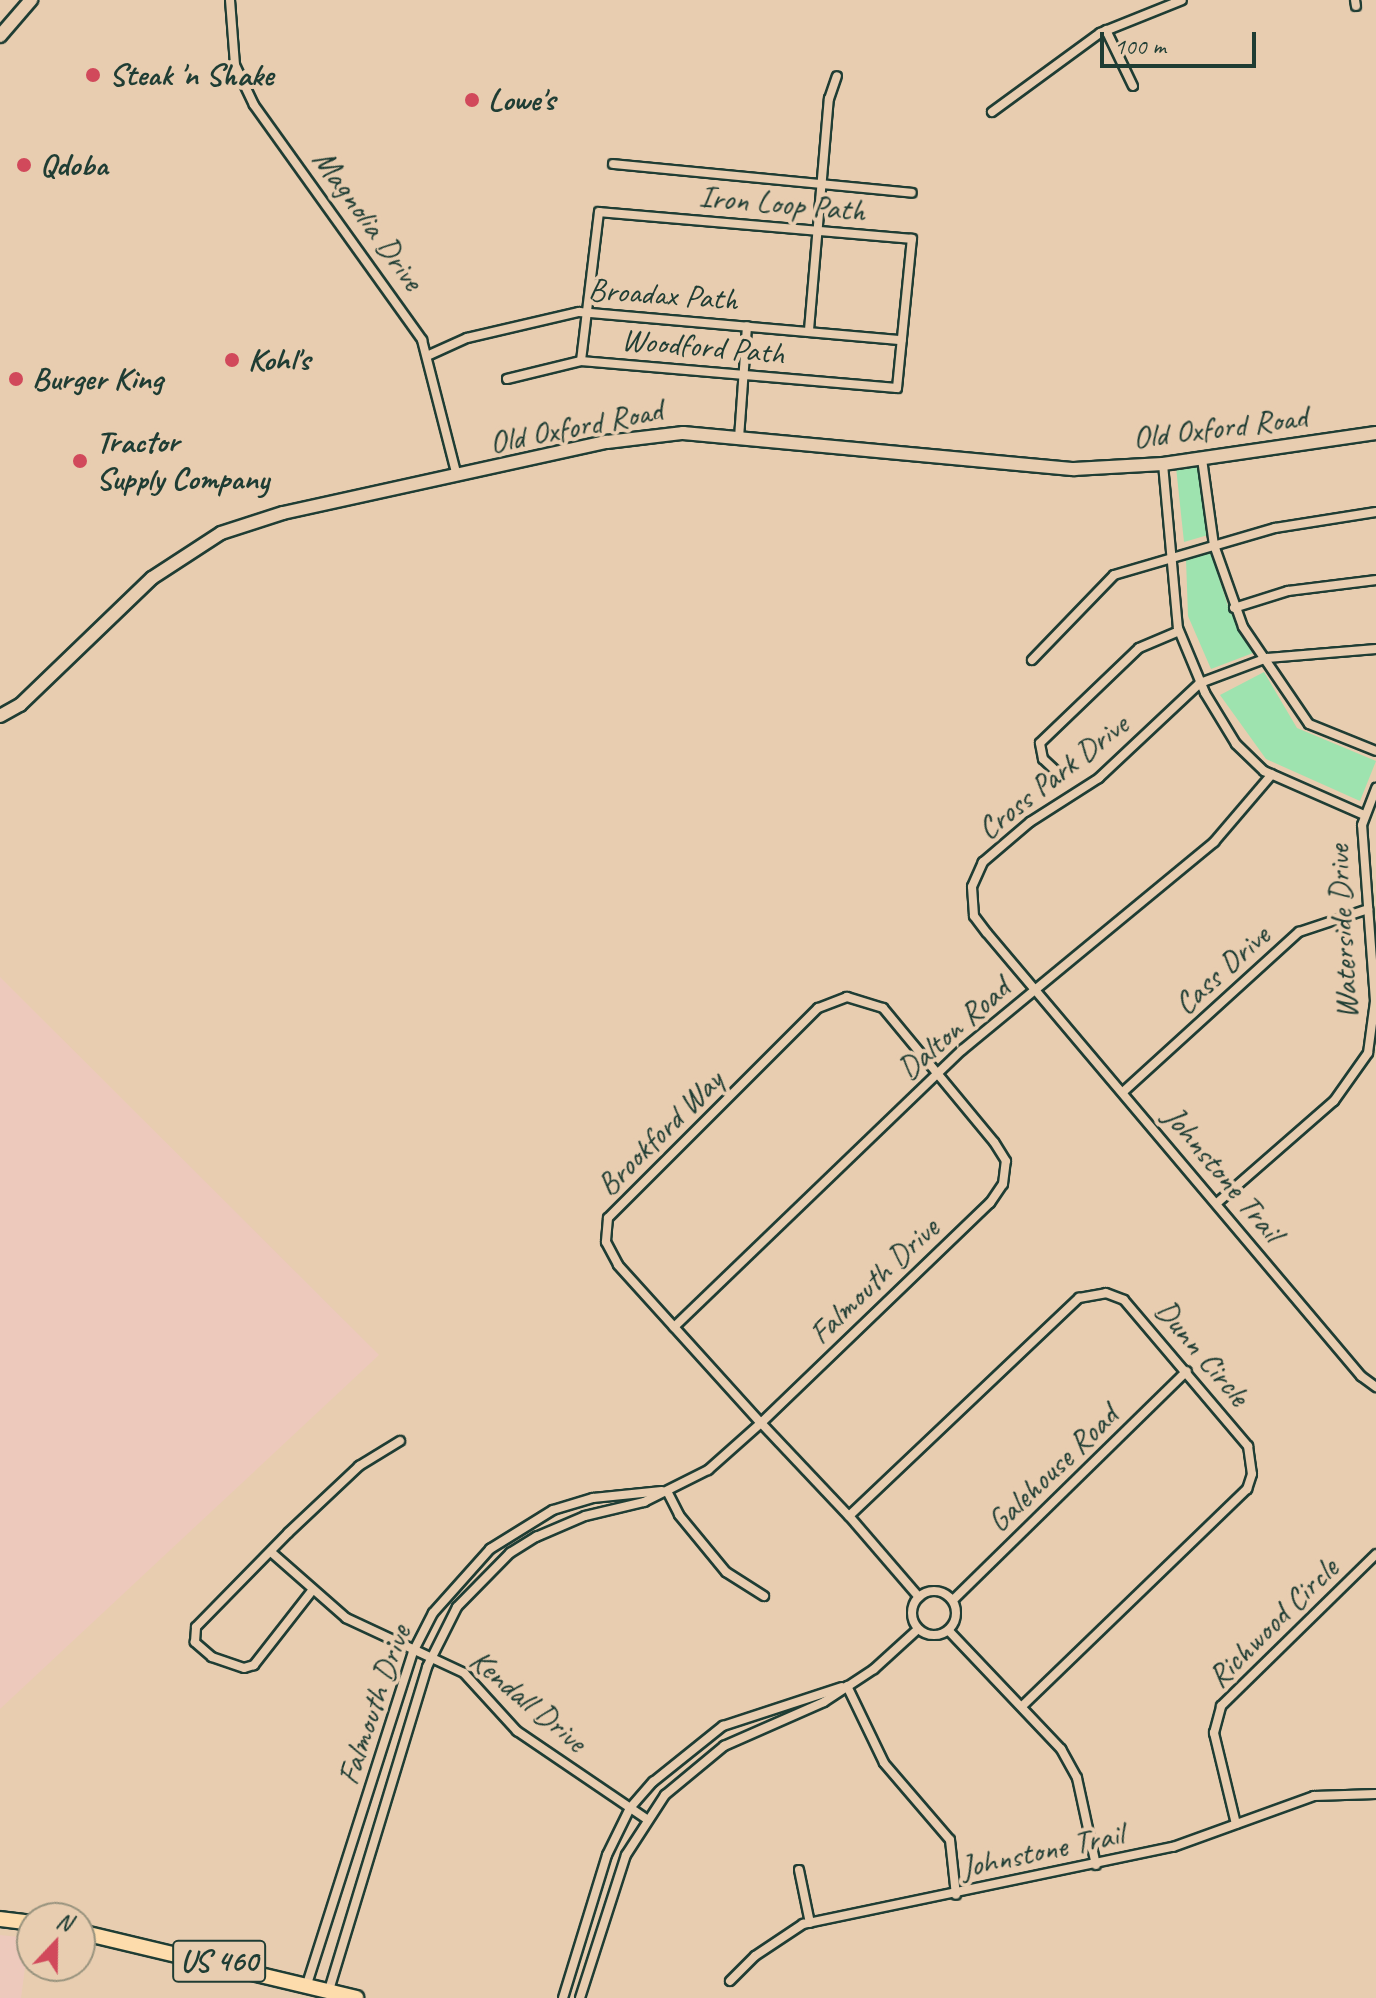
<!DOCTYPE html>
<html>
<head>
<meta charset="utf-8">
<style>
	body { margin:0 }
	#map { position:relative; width:1376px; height:1998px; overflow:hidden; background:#e8cdb0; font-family:Caveat,sans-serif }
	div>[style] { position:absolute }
	.built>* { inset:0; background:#edc9bc }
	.green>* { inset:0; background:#9ee3af }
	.roads { filter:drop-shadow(2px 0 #1f3d34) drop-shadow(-2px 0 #1f3d34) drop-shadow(0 2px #1f3d34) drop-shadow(0 -2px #1f3d34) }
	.street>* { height:8px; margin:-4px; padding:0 4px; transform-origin:4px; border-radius:4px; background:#e8cdb0 }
	.street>.ring { margin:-4px; padding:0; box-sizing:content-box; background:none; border:8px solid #e8cdb0; border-radius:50% }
	.secondary>* { height:12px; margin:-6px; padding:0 6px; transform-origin:6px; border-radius:6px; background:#e8cdb0 }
	.primary>* { height:14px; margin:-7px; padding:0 7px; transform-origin:7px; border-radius:7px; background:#fddcac }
	.dots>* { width:22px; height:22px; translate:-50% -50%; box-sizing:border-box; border:4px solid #e8cdb0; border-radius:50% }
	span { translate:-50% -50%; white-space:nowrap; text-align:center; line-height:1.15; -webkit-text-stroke:8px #e8cdb0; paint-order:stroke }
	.shield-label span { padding:2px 6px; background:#e8cdb0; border:2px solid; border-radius:6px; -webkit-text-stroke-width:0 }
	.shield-label { font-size:30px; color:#1f3d34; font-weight:700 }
	.poi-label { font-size:32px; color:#1f3d34; font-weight:700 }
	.left { translate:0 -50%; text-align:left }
	.street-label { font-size:32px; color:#1f3d34 }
	.north { position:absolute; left:16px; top:1902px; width:80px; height:80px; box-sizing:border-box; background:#e8cdb0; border:2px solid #98937e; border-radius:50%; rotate:22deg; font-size:22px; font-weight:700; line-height:32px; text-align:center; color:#1f3d34 }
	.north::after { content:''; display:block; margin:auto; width:28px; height:36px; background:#d1495b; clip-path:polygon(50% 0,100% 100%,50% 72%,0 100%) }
	.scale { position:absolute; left:1100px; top:32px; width:156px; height:36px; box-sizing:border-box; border:4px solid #1f3d34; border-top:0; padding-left:10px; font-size:24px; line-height:28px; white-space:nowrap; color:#1f3d34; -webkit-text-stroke:6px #e8cdb0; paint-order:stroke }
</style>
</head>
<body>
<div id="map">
	<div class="built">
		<div style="clip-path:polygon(0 977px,379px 1355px,0 1709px)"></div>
		<div style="clip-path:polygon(0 1935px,29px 1938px,21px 1998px,0 1998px)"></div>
	</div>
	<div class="green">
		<div style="clip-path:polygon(1198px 463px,1208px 535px,1184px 542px,1176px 467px)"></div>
		<div style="clip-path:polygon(1210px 550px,1229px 609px,1253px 653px,1211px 669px,1188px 616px,1186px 559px)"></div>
		<div style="clip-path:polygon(1264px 672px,1297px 728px,1376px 761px,1360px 801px,1266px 759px,1220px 695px)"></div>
	</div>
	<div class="roads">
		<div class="street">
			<div style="left:230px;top:0;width:65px;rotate:85.6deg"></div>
			<div style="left:235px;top:65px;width:44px;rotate:64.6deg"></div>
			<div style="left:254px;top:105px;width:289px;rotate:54.4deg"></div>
			<div style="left:422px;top:340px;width:140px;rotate:75.6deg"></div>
			<div style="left:1355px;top:0;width:6px;rotate:81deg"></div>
			<div style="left:1106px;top:30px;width:62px;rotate:64.3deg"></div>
			<div style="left:992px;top:112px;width:134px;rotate:-36.2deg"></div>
			<div style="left:1100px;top:33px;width:88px;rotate:-21.9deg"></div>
			<div style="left:613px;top:164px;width:300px;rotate:5.5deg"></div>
			<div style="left:809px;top:330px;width:232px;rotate:-85.1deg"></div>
			<div style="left:829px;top:99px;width:24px;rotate:-71deg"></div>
			<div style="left:427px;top:356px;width:44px;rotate:-24.2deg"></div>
			<div style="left:467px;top:338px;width:115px;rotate:-13.1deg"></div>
			<div style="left:579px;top:312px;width:324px;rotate:5deg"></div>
			<div style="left:507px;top:379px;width:76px;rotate:-13.7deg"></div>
			<div style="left:581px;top:361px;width:317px;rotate:4.9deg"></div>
			<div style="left:897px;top:388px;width:150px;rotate:-84.3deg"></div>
			<div style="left:912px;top:239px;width:314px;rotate:-175.1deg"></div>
			<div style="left:599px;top:212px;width:150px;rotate:96.9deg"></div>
			<div style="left:739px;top:438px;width:112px;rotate:-85.9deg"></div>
			<div style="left:1202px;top:459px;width:87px;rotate:82.1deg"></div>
			<div style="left:1214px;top:545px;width:87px;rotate:70.5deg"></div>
			<div style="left:1243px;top:627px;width:117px;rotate:55.8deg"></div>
			<div style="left:1309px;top:724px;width:72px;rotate:21.9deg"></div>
			<div style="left:1163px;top:464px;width:165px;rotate:84.8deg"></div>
			<div style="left:1178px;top:628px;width:70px;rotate:67.4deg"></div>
			<div style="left:1205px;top:693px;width:60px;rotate:58.7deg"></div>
			<div style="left:1236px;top:744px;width:39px;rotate:44deg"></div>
			<div style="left:1264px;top:771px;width:109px;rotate:23.7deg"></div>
			<div style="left:1234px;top:608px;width:57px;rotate:-17.5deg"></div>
			<div style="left:1288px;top:591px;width:89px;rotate:-7.1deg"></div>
			<div style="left:1376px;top:649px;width:109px;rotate:175.3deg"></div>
			<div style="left:1267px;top:658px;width:72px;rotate:159.5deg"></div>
			<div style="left:1200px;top:683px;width:139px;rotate:136.8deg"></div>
			<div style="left:1099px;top:778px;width:82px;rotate:147.5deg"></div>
			<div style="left:1030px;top:822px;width:62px;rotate:139.6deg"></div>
			<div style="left:983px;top:862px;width:27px;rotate:114deg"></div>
			<div style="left:972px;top:887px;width:29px;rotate:86deg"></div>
			<div style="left:974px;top:916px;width:21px;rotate:53deg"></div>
			<div style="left:987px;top:933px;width:580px;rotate:49.83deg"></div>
			<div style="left:1361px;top:1376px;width:19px;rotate:36deg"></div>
			<div style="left:1032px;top:660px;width:118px;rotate:-46deg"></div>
			<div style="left:1114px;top:575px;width:168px;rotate:-16.3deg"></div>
			<div style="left:1275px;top:528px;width:102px;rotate:-9deg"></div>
			<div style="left:1057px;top:772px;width:19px;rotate:-137deg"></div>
			<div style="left:1043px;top:759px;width:16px;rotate:-101deg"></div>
			<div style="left:1040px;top:743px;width:137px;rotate:-43.8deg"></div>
			<div style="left:1139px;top:648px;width:43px;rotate:-23deg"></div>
			<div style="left:1123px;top:1092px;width:238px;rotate:-42.3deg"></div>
			<div style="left:1299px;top:932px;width:73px;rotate:-18.4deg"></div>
			<div style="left:1217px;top:1203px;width:155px;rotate:-41.1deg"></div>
			<div style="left:1334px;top:1101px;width:59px;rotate:-54.7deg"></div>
			<div style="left:1368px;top:1053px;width:52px;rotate:-82.3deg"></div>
			<div style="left:1375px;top:1001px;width:176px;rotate:-94.2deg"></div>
			<div style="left:1362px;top:825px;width:40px;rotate:-69deg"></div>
			<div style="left:674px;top:1327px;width:400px;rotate:-43.9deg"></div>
			<div style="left:962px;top:1050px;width:327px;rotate:-39.5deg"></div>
			<div style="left:1214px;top:842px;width:89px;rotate:-49.5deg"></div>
			<div style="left:667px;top:1491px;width:27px;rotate:63deg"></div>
			<div style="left:679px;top:1515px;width:74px;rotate:50.5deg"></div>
			<div style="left:726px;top:1572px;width:45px;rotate:32.3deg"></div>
			<div style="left:849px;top:1516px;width:317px;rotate:-43.5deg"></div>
			<div style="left:1079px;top:1298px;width:27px;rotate:-10deg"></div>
			<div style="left:1106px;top:1293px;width:19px;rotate:21deg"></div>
			<div style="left:1124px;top:1300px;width:192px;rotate:49.7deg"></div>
			<div style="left:1248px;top:1446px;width:28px;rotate:82deg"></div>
			<div style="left:1252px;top:1474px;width:16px;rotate:108deg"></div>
			<div style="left:1247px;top:1489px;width:310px;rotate:136deg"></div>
			<div style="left:271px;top:1552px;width:100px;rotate:41.3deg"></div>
			<div style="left:346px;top:1618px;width:130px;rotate:25deg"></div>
			<div style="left:464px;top:1673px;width:79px;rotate:47.6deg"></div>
			<div style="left:517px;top:1731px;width:158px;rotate:34.2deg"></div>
			<div class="ring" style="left:912px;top:1591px;width:36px;height:36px"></div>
			<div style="left:311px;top:1592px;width:93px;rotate:128deg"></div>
			<div style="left:254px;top:1665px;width:10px;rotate:163deg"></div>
			<div style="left:244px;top:1668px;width:34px;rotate:-161deg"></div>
			<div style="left:212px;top:1657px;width:23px;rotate:-139deg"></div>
			<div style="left:195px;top:1642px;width:15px;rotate:-86deg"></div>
			<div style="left:196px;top:1627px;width:132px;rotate:-45.6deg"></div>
			<div style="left:288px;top:1533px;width:98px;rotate:-43.3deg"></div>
			<div style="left:359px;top:1466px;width:48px;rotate:-31.4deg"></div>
			<div style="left:953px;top:1600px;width:327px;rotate:-44.4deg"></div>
			<div style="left:949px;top:1631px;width:163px;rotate:46.5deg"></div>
			<div style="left:1061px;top:1749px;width:33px;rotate:61deg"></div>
			<div style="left:1077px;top:1778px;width:89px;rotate:77.7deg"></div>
			<div style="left:847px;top:1686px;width:85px;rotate:64.3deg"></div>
			<div style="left:884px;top:1763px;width:101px;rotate:49.4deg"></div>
			<div style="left:950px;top:1840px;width:55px;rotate:83.8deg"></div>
			<div style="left:1236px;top:1824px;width:94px;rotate:-103.6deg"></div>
			<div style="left:1214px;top:1733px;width:28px;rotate:-75deg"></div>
			<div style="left:1221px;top:1706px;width:217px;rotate:-44.4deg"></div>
			<div style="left:799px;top:1870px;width:54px;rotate:78.3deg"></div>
			<div style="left:730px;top:1981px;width:35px;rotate:-45deg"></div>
			<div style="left:755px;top:1956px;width:58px;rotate:-33.7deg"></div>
			<div style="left:803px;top:1924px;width:378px;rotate:-11.8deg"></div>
			<div style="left:1173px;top:1847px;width:150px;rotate:-19.9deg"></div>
			<div style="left:1314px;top:1796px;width:62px;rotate:-1.8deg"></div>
			<div style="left:307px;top:1984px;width:349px;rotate:-72.3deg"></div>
			<div style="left:413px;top:1652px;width:44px;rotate:-62.9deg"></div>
			<div style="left:433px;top:1613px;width:86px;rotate:-48.3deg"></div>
			<div style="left:490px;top:1549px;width:74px;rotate:-31.8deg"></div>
			<div style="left:553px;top:1510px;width:42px;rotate:-16.7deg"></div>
			<div style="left:593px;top:1498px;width:69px;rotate:-5.8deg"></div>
			<div style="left:329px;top:1990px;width:338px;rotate:-73.1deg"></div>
			<div style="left:427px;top:1667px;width:67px;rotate:-63.4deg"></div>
			<div style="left:457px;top:1607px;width:76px;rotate:-45.5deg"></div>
			<div style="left:510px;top:1553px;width:31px;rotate:-32deg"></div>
			<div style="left:536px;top:1537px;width:53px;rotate:-23.2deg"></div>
			<div style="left:585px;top:1516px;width:61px;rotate:-13.3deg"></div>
			<div style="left:644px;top:1502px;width:72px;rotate:-26.6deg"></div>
			<div style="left:708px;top:1470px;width:71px;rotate:-41.6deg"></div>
			<div style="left:761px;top:1423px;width:318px;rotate:-43.9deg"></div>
			<div style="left:990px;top:1203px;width:23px;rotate:-56deg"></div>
			<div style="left:1003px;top:1184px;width:23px;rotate:-83deg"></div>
			<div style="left:1006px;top:1161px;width:22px;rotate:-122deg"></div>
			<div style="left:994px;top:1142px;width:174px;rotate:-129.6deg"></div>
			<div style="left:883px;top:1008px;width:38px;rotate:-163deg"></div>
			<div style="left:847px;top:997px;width:31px;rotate:159deg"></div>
			<div style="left:818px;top:1008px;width:297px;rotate:135deg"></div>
			<div style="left:608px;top:1218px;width:24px;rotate:95deg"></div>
			<div style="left:606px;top:1242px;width:26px;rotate:62deg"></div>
			<div style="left:618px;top:1265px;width:213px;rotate:47.9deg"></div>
			<div style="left:761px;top:1423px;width:128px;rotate:46.6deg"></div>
			<div style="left:849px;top:1516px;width:107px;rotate:49.2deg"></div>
			<div style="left:563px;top:1998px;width:150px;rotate:-72.9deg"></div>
			<div style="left:607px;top:1855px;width:52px;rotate:-63.9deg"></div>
			<div style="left:630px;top:1808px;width:35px;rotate:-49deg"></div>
			<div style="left:653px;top:1782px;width:90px;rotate:-38.7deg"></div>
			<div style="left:723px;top:1726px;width:125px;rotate:-18.1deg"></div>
			<div style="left:580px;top:1998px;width:150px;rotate:-72.2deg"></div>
			<div style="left:626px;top:1855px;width:72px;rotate:-57deg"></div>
			<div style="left:665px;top:1795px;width:77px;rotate:-39.7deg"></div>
			<div style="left:724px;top:1746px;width:109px;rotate:-23.7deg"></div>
			<div style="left:824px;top:1702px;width:60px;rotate:-33.4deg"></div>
			<div style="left:874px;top:1669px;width:59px;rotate:-42.3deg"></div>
		</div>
		<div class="secondary">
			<div style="left:0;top:36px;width:48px;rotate:-49.3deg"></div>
			<div style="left:0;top:716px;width:23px;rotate:-29deg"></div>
			<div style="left:20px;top:705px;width:183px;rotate:-43.9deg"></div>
			<div style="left:152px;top:578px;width:82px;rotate:-33.1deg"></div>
			<div style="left:221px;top:533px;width:65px;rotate:-17.9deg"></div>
			<div style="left:283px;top:513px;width:332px;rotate:-12.4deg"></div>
			<div style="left:607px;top:442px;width:77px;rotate:-6.8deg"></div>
			<div style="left:683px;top:433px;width:393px;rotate:5.3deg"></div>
			<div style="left:1074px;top:469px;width:89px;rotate:-3.2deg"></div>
			<div style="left:1163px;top:464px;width:215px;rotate:-8.3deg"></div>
		</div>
		<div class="primary">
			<div style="left:0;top:1919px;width:32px;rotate:7deg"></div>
			<div style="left:80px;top:1932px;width:284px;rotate:13.4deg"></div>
		</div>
	</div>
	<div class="dots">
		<div style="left:93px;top:75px;background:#d1495b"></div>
		<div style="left:472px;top:100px;background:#d1495b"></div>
		<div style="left:24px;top:165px;background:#d1495b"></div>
		<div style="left:232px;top:360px;background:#d1495b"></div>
		<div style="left:16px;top:379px;background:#d1495b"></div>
		<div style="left:80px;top:461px;background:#d1495b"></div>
	</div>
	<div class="shield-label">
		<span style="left:219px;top:1961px">US 460</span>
	</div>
	<div class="poi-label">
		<span class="left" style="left:109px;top:75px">Steak 'n Shake</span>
		<span class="left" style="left:488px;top:100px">Lowe's</span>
		<span class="left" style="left:40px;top:165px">Qdoba</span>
		<span class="left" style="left:248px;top:360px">Kohl's</span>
		<span class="left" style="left:32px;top:379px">Burger King</span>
		<span class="left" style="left:96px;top:461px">Tractor<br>Supply Company</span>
	</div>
	<div class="street-label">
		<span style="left:782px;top:204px;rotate:5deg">Iron Loop Path</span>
		<span style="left:368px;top:220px;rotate:54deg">Magnolia Drive</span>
		<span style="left:663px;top:295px;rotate:4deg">Broadax Path</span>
		<span style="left:703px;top:347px;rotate:5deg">Woodford Path</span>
		<span style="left:576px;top:427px;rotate:-11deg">Old Oxford Road</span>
		<span style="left:1220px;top:428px;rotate:-7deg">Old Oxford Road</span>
		<span style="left:1053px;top:777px;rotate:-38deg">Cross Park Drive</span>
		<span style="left:1343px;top:932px;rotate:-93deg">Waterside Drive</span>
		<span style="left:1222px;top:970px;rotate:-42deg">Cass Drive</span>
		<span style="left:954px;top:1029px;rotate:-41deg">Dalton Road</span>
		<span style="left:660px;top:1133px;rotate:-45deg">Brookford Way</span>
		<span style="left:1223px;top:1174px;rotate:50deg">Johnstone Trail</span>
		<span style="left:874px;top:1281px;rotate:-44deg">Falmouth Drive</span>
		<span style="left:1202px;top:1353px;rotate:50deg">Dunn Circle</span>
		<span style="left:1053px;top:1469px;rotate:-44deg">Galehouse Road</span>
		<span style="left:1273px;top:1623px;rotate:-45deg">Richwood Circle</span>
		<span style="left:528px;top:1701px;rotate:40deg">Kendall Drive</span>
		<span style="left:374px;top:1705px;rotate:-71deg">Falmouth Drive</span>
		<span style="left:1042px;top:1851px;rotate:-12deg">Johnstone Trail</span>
	</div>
	<div class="north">N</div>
	<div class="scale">100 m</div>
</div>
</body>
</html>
